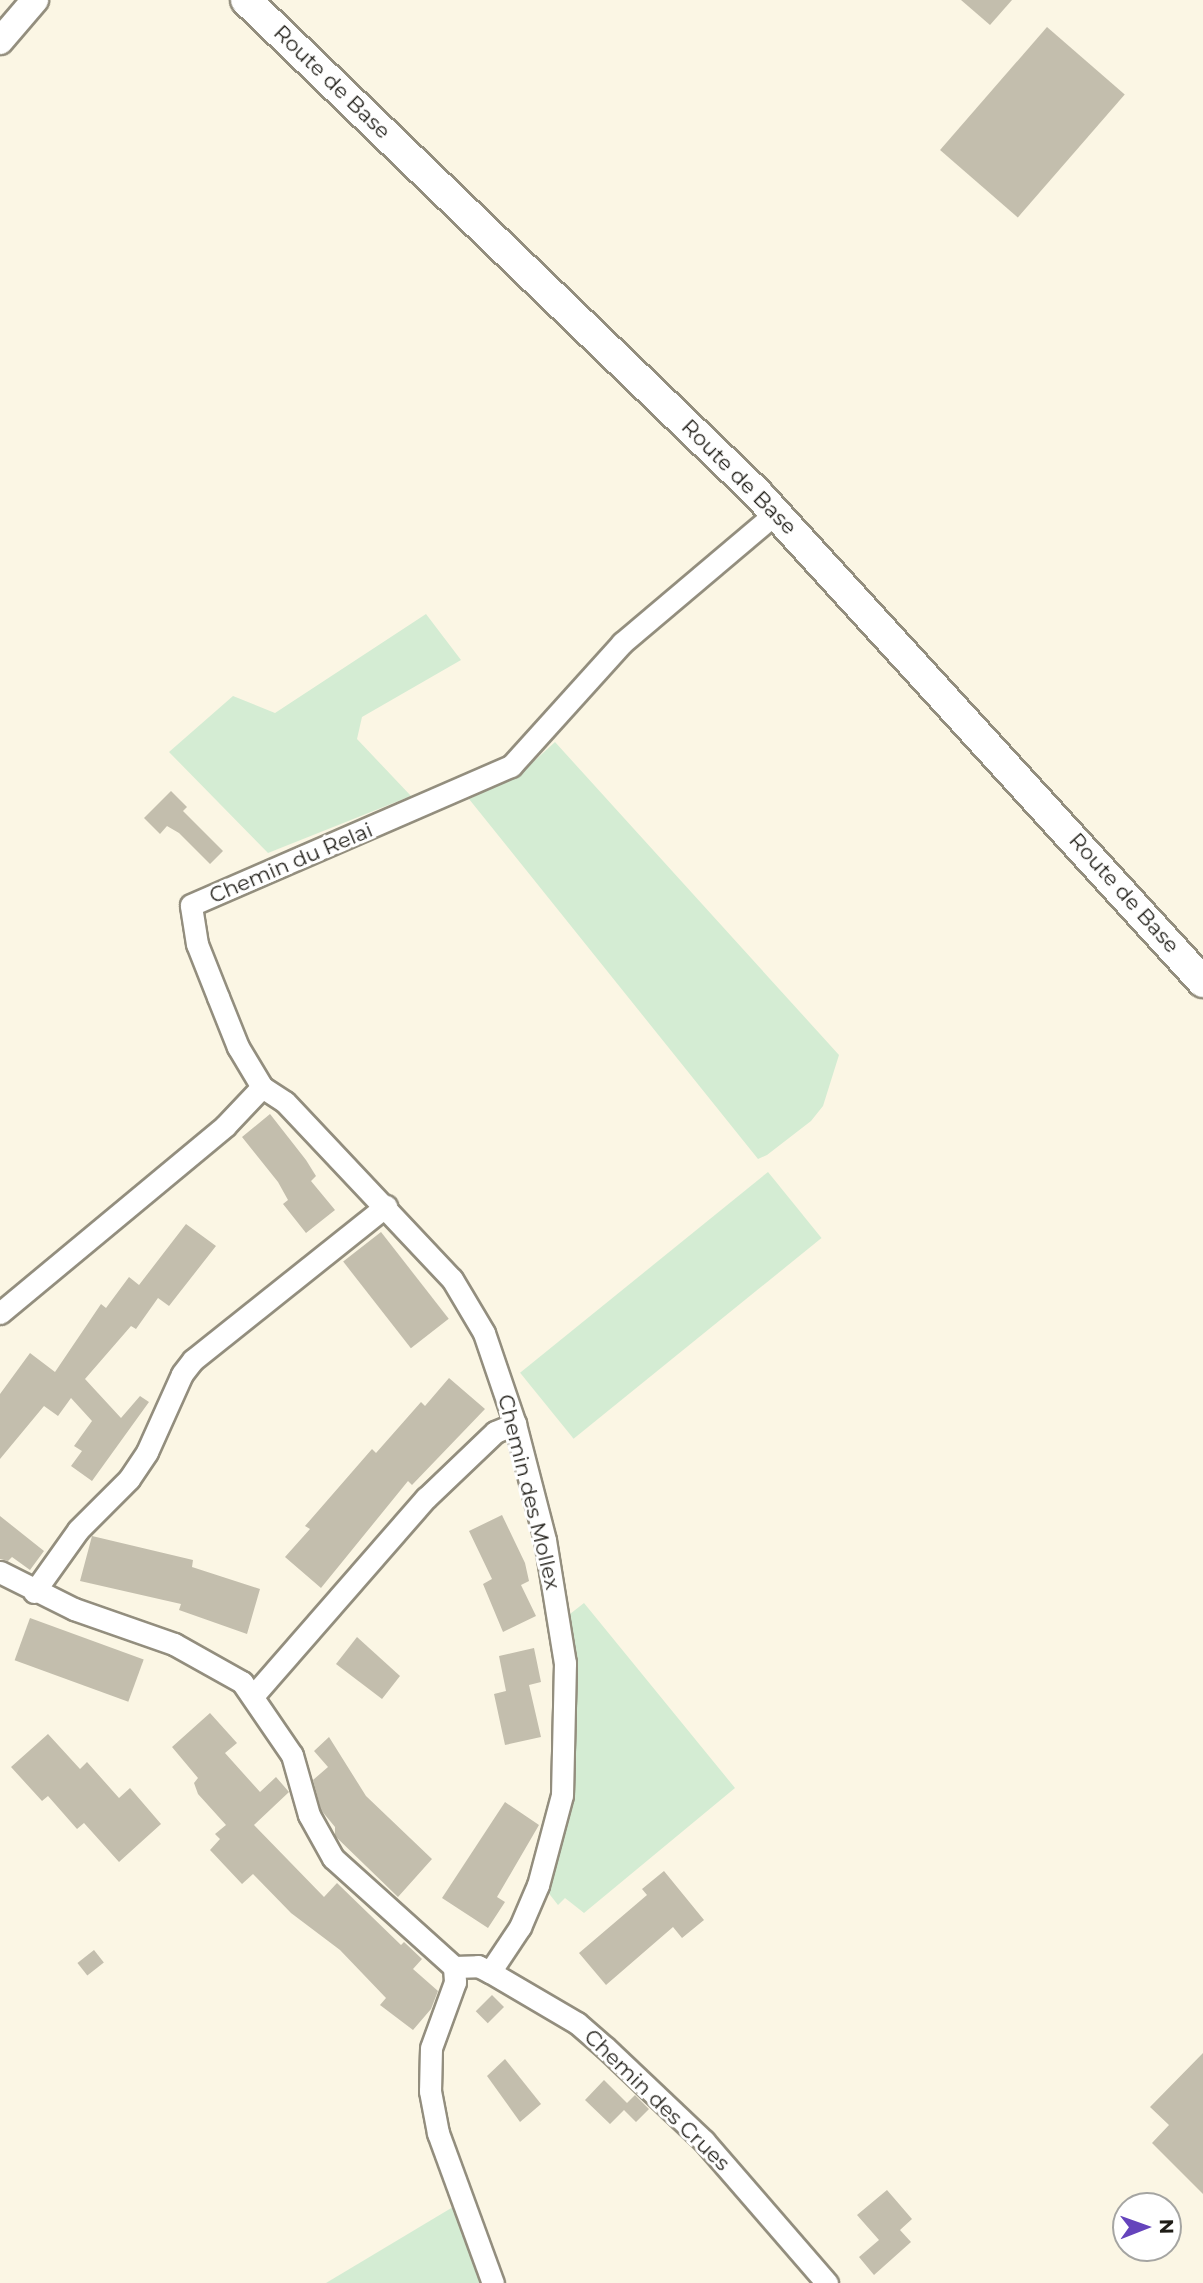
<!DOCTYPE html>
<html>
<head>
<meta charset="utf-8">
<style>
	body { margin:0 }
	#map { position:relative; width:1203px; height:2283px; overflow:hidden; background:#fbf6e4; font-family:Montserrat,sans-serif }
	div>[style] { position:absolute }
	.green>* { inset:0; background:#d4ecd3; transform-origin:0 0 }
	.building>* { inset:0; background:#c3bead; transform-origin:0 0 }
	.roads { filter:drop-shadow(2px 0 #938e7e) drop-shadow(-2px 0 #938e7e) drop-shadow(0 2px #938e7e) drop-shadow(0 -2px #938e7e) }
	.minor>* { height:21px; margin:-10.5px; padding:0 10.5px; transform-origin:10.5px; border-radius:10.5px; background:#fff }
	.tertiary>* { height:26px; margin:-13px; padding:0 13px; transform-origin:13px; border-radius:13px; background:#fff }
	.secondary>* { height:30px; margin:-15px; padding:0 15px; transform-origin:15px; border-radius:15px; background:#fff }
	span { translate:-50% -50%; white-space:nowrap; text-align:center; line-height:1.15; -webkit-text-stroke:6px #fff; paint-order:stroke }
	.street-label { font-size:21px; color:#1f1d17 }
	.north { position:absolute; left:1112px; top:2192px; width:70px; height:70px; box-sizing:border-box; background:#fff; border:2px solid #a5a5a2; border-radius:50%; rotate:89deg; font-size:19px; font-weight:700; line-height:28px; text-align:center; color:#1f1d17 }
	.north::after { content:''; display:block; margin:auto; width:24px; height:32px; background:#6544bc; clip-path:polygon(50% 0,100% 100%,50% 72%,0 100%) }
</style>
</head>
<body>
<div id="map">
	<div class="green">
		<div style="clip-path:polygon(426px 614px,461px 660px,362px 717px,357px 739px,411px 796px,268px 853px,169px 752px,233px 696px,275px 713px)"></div>
		<div style="clip-path:polygon(555px 742px,839px 1055px,823px 1106px,811px 1121px,767px 1155px,758px 1159px,469px 799px,520px 774px)"></div>
		<div style="left:768px;top:1172px;width:85px;height:319px;rotate:51deg"></div>
		<div style="clip-path:polygon(584px 1603px,735px 1788px,584px 1913px,565px 1898px,558px 1905px,547px 1891px,568px 1816px,576px 1744px,577px 1674px,570px 1614px)"></div>
		<div style="clip-path:polygon(458px 2204px,488px 2283px,326px 2283px)"></div>
	</div>
	<div class="building">
		<div style="clip-path:polygon(961px 0,1012px 0,990px 25px)"></div>
		<div style="left:1047px;top:27px;width:103px;height:163px;rotate:41deg"></div>
		<div style="clip-path:polygon(171px 791px,187px 807px,183px 811px,223px 851px,210px 864px,179px 833px,167px 826px,160px 834px,144px 818px)"></div>
		<div style="clip-path:polygon(270px 1114px,306px 1160px,316px 1176px,311px 1181px,335px 1210px,306px 1233px,283px 1204px,288px 1200px,278px 1182px,242px 1137px)"></div>
		<div style="clip-path:polygon(186px 1224px,216px 1246px,169px 1306px,158px 1298px,136px 1329px,131px 1326px,85px 1379px,121px 1418px,140px 1396px,149px 1402px,92px 1481px,71px 1466px,82px 1451px,74px 1446px,92px 1421px,71px 1398px,58px 1416px,44px 1406px,0 1459px,0 1394px,30px 1353px,55px 1372px,101px 1304px,106px 1308px,129px 1277px,139px 1285px)"></div>
		<div style="left:381px;top:1232px;width:110px;height:48px;rotate:52deg"></div>
		<div style="clip-path:polygon(449px 1378px,485px 1409px,412px 1485px,408px 1481px,321px 1588px,285px 1557px,310px 1529px,305px 1526px,372px 1449px,376px 1453px,421px 1402px,425px 1406px)"></div>
		<div style="clip-path:polygon(502px 1515px,525px 1563px,529px 1581px,521px 1585px,536px 1616px,503px 1632px,483px 1584px,492px 1579px,469px 1531px)"></div>
		<div style="clip-path:polygon(0 1516px,44px 1551px,30px 1570px,12px 1557px,8px 1561px,0 1559px)"></div>
		<div style="clip-path:polygon(92px 1536px,193px 1560px,192px 1567px,260px 1589px,247px 1634px,179px 1610px,181px 1604px,80px 1581px)"></div>
		<div style="left:30px;top:1618px;width:121px;height:45px;rotate:20deg"></div>
		<div style="clip-path:polygon(357px 1637px,400px 1676px,382px 1699px,336px 1664px)"></div>
		<div style="clip-path:polygon(534px 1648px,541px 1682px,529px 1685px,541px 1737px,505px 1745px,494px 1694px,506px 1691px,499px 1656px)"></div>
		<div style="clip-path:polygon(210px 1713px,237px 1743px,225px 1753px,260px 1792px,276px 1777px,289px 1792px,254px 1825px,324px 1897px,337px 1883px,401px 1945px,404px 1942px,422px 1959px,413px 1969px,438px 1991px,431px 2009px,413px 2030px,380px 2005px,386px 1998px,340px 1950px,291px 1913px,253px 1874px,242px 1884px,210px 1850px,220px 1839px,215px 1834px,226px 1825px,198px 1794px,194px 1783px,198px 1778px,172px 1747px)"></div>
		<div style="clip-path:polygon(48px 1734px,80px 1769px,87px 1762px,119px 1798px,130px 1788px,161px 1824px,119px 1862px,84px 1823px,77px 1829px,48px 1796px,42px 1801px,11px 1767px)"></div>
		<div style="clip-path:polygon(329px 1737px,366px 1796px,432px 1859px,398px 1897px,335px 1836px,335px 1827px,321px 1810px,313px 1780px,328px 1767px,314px 1751px)"></div>
		<div style="clip-path:polygon(505px 1802px,539px 1825px,497px 1897px,505px 1902px,488px 1928px,442px 1898px)"></div>
		<div style="clip-path:polygon(664px 1871px,704px 1920px,682px 1938px,673px 1927px,606px 1985px,579px 1953px,647px 1895px,642px 1889px)"></div>
		<div style="left:94px;top:1950px;width:16px;height:21px;rotate:52deg"></div>
		<div style="left:492px;top:1995px;width:17px;height:23px;rotate:45deg"></div>
		<div style="clip-path:polygon(1203px 2053px,1203px 2194px,1152px 2143px,1169px 2125px,1150px 2107px)"></div>
		<div style="clip-path:polygon(505px 2059px,541px 2104px,520px 2122px,487px 2076px)"></div>
		<div style="clip-path:polygon(604px 2080px,627px 2103px,635px 2095px,649px 2109px,636px 2122px,624px 2110px,610px 2124px,585px 2100px)"></div>
		<div style="clip-path:polygon(887px 2190px,912px 2219px,900px 2230px,911px 2242px,874px 2275px,859px 2257px,879px 2240px,857px 2215px)"></div>
	</div>
	<div class="roads">
		<div class="minor">
			<div style="left:262px;top:1087px;width:27px;rotate:33deg"></div>
			<div style="left:285px;top:1102px;width:243px;rotate:46.7deg"></div>
			<div style="left:452px;top:1279px;width:63px;rotate:59.3deg"></div>
			<div style="left:484px;top:1333px;width:96px;rotate:71.2deg"></div>
			<div style="left:515px;top:1424px;width:120px;rotate:75.5deg"></div>
			<div style="left:545px;top:1540px;width:125px;rotate:80.8deg"></div>
			<div style="left:565px;top:1663px;width:132px;rotate:91.3deg"></div>
			<div style="left:562px;top:1795px;width:93px;rotate:104.9deg"></div>
			<div style="left:538px;top:1885px;width:46px;rotate:113.2deg"></div>
			<div style="left:520px;top:1927px;width:54px;rotate:123.7deg"></div>
			<div style="left:0;top:1313px;width:293px;rotate:-39.7deg"></div>
			<div style="left:225px;top:1126px;width:54px;rotate:-46.5deg"></div>
			<div style="left:262px;top:1087px;width:47px;rotate:-121deg"></div>
			<div style="left:238px;top:1047px;width:54px;rotate:-111.8deg"></div>
			<div style="left:218px;top:997px;width:57px;rotate:-111.6deg"></div>
			<div style="left:197px;top:944px;width:39px;rotate:-99deg"></div>
			<div style="left:191px;top:905px;width:349px;rotate:-23.5deg"></div>
			<div style="left:511px;top:766px;width:166px;rotate:-47.9deg"></div>
			<div style="left:622px;top:643px;width:202px;rotate:-40.2deg"></div>
			<div style="left:0;top:1572px;width:83px;rotate:26.6deg"></div>
			<div style="left:74px;top:1609px;width:106px;rotate:19.3deg"></div>
			<div style="left:174px;top:1644px;width:78px;rotate:29.2deg"></div>
			<div style="left:242px;top:1682px;width:88px;rotate:55.6deg"></div>
			<div style="left:292px;top:1755px;width:62px;rotate:74.2deg"></div>
			<div style="left:309px;top:1815px;width:49px;rotate:60.8deg"></div>
			<div style="left:333px;top:1858px;width:163px;rotate:42deg"></div>
			<div style="left:34px;top:1592px;width:76px;rotate:-54.6deg"></div>
			<div style="left:78px;top:1530px;width:72px;rotate:-45deg"></div>
			<div style="left:129px;top:1479px;width:32px;rotate:-56deg"></div>
			<div style="left:147px;top:1452px;width:85px;rotate:-65.8deg"></div>
			<div style="left:182px;top:1374px;width:18px;rotate:-52deg"></div>
			<div style="left:193px;top:1360px;width:247px;rotate:-38.6deg"></div>
			<div style="left:253px;top:1696px;width:263px;rotate:-48.9deg"></div>
			<div style="left:426px;top:1498px;width:95px;rotate:-43.7deg"></div>
			<div style="left:495px;top:1432px;width:22px;rotate:-22deg"></div>
			<div style="left:454px;top:1967px;width:24px;rotate:-2deg"></div>
			<div style="left:478px;top:1966px;width:13px;rotate:27deg"></div>
			<div style="left:490px;top:1972px;width:101px;rotate:30.4deg"></div>
			<div style="left:577px;top:2023px;width:38px;rotate:41deg"></div>
			<div style="left:606px;top:2048px;width:135px;rotate:43.5deg"></div>
			<div style="left:704px;top:2141px;width:188px;rotate:49.1deg"></div>
			<div style="left:454px;top:1967px;width:15px;rotate:86deg"></div>
			<div style="left:455px;top:1982px;width:70px;rotate:110deg"></div>
			<div style="left:431px;top:2048px;width:43px;rotate:91.3deg"></div>
			<div style="left:430px;top:2091px;width:43px;rotate:79.2deg"></div>
			<div style="left:438px;top:2133px;width:160px;rotate:69.9deg"></div>
		</div>
		<div class="tertiary">
			<div style="left:0;top:41px;width:54px;rotate:-49.5deg"></div>
		</div>
		<div class="secondary">
			<div style="left:246px;top:0;width:710px;rotate:43.97deg"></div>
			<div style="left:757px;top:493px;width:662px;rotate:47.63deg"></div>
		</div>
	</div>
	<div class="street-label">
		<span style="left:332px;top:82px;rotate:44deg">Route de Base</span>
		<span style="left:739px;top:477px;rotate:45deg">Route de Base</span>
		<span style="left:291px;top:863px;rotate:-23deg">Chemin du Relai</span>
		<span style="left:1124px;top:893px;rotate:48deg">Route de Base</span>
		<span style="left:529px;top:1492px;rotate:76deg">Chemin des Mollex</span>
		<span style="left:657px;top:2100px;rotate:44deg">Chemin des Crues</span>
	</div>
	<div class="north">N</div>
</div>
</body>
</html>
